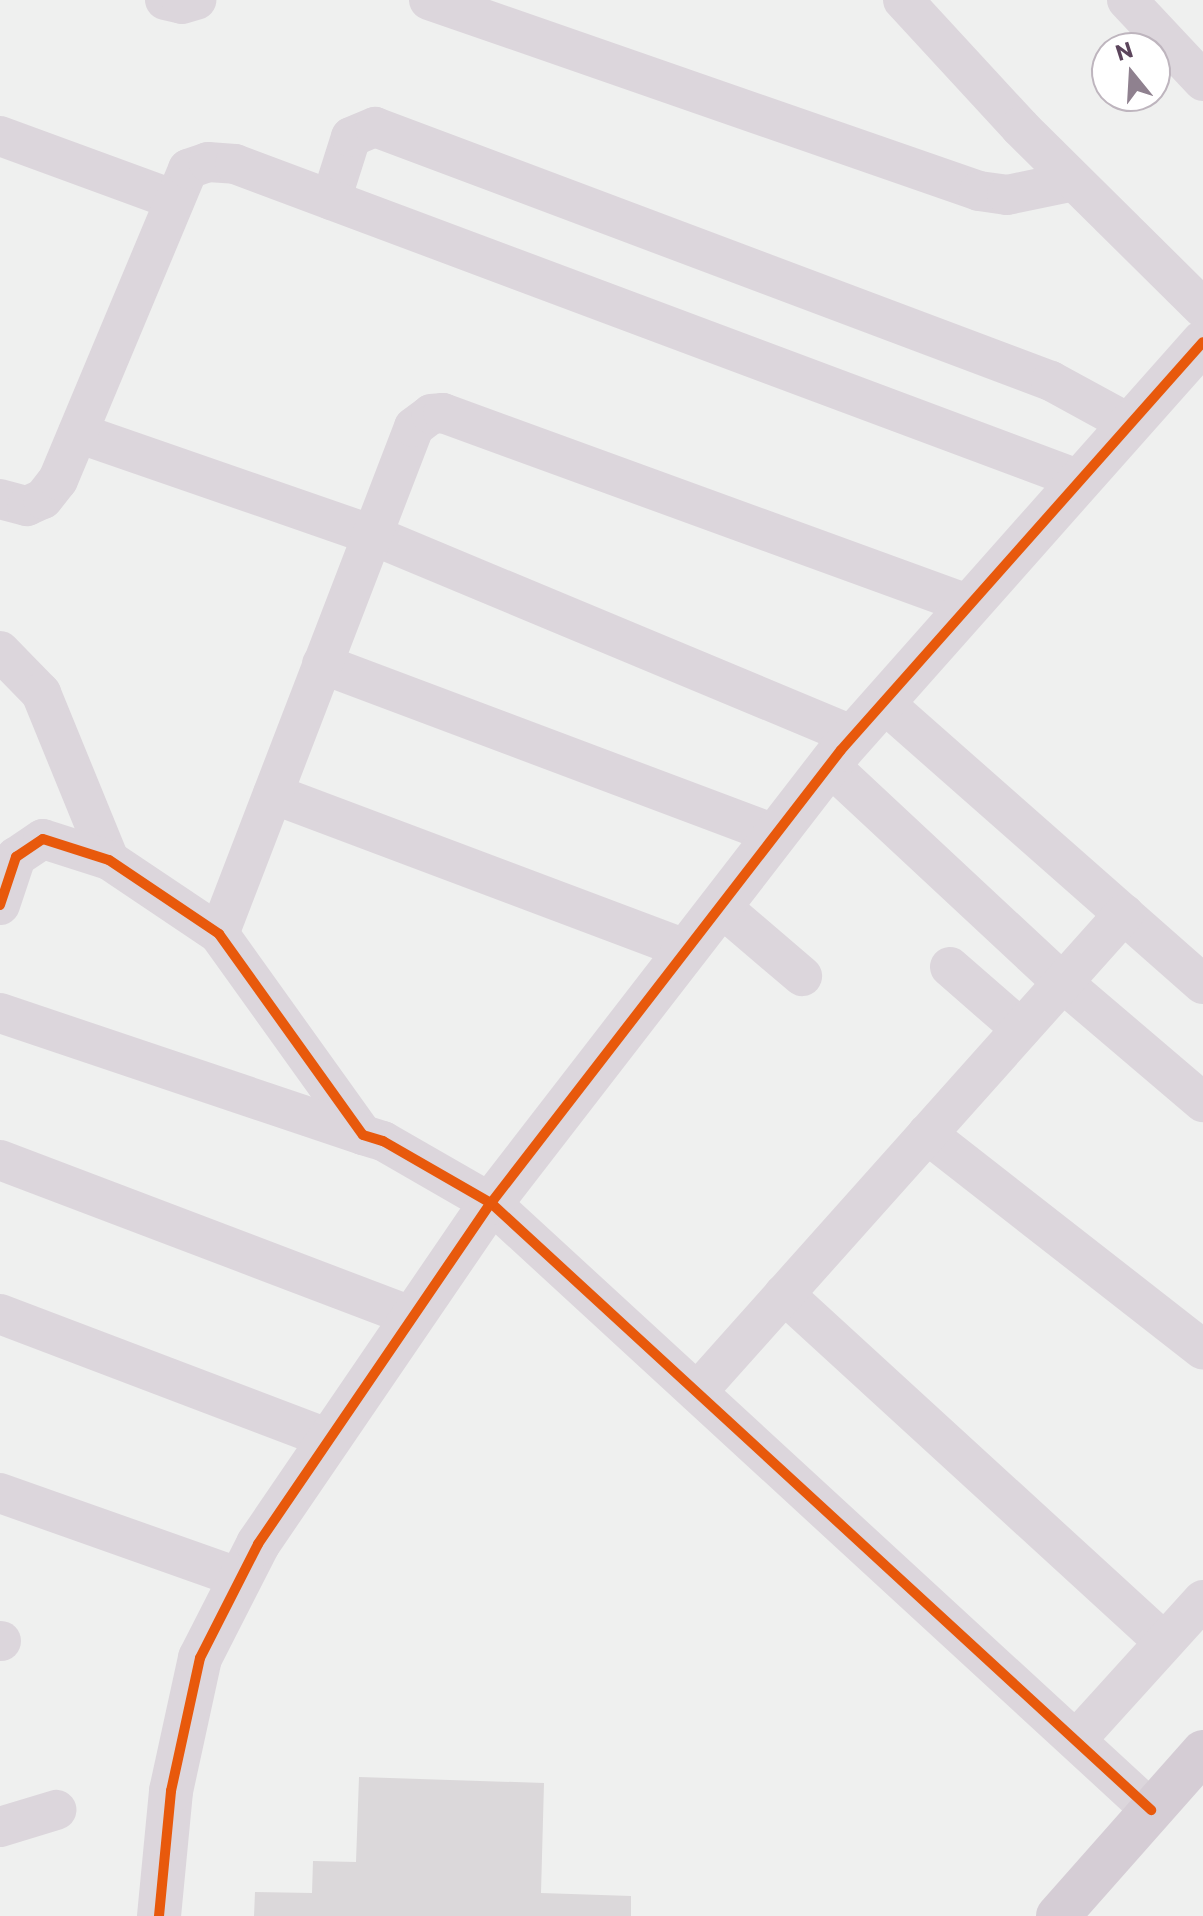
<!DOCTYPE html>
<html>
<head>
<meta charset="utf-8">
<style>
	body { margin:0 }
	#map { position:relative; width:1203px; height:1916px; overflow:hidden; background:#eff0ef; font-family:Commissioner,sans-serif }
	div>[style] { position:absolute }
	.building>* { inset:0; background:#dbd8da }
	.minor>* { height:40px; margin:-20px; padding:0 20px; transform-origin:20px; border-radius:20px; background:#dcd6dc }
	.tertiary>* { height:44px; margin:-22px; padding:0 22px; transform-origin:22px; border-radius:22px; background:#dcd6dc }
	.primary>* { height:44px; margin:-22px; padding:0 22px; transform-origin:22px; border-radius:22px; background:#d5cdd5 }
	.cycleway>* { height:10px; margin:-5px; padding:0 5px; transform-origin:5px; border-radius:5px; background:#e8590c }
	span { translate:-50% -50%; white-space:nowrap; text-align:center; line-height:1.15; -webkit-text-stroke:7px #fff; paint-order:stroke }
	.north { position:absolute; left:1091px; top:32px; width:80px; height:80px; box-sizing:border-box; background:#fff; border:2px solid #beb5be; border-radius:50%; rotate:342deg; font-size:22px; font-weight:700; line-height:32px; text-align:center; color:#5c455c }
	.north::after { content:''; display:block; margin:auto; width:28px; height:36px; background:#8f818f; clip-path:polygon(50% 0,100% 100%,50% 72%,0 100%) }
</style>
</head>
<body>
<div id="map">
	<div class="building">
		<div style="clip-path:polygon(359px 1777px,544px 1783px,541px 1893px,631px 1896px,631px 1916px,254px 1916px,255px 1892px,312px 1893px,313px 1861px,356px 1862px)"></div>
	</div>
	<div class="minor">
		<div style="left:165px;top:0;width:17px;rotate:13deg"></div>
		<div style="left:182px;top:4px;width:15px;rotate:-16deg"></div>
		<div style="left:429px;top:0;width:582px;rotate:19.15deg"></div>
		<div style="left:979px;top:191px;width:28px;rotate:8deg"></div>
		<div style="left:1007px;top:195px;width:68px;rotate:-11.8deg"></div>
		<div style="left:903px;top:0;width:173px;rotate:47.3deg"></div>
		<div style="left:1020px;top:127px;width:257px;rotate:44.7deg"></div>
		<div style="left:1127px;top:0;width:111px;rotate:46.8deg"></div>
		<div style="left:0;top:136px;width:186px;rotate:20.1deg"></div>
		<div style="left:331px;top:200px;width:66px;rotate:-72.4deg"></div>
		<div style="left:351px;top:137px;width:26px;rotate:-23deg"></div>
		<div style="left:375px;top:127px;width:722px;rotate:20.59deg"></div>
		<div style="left:1051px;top:381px;width:90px;rotate:28.6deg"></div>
		<div style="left:78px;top:433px;width:311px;rotate:19.1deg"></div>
		<div style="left:372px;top:535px;width:522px;rotate:22.64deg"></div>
		<div style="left:0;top:499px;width:28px;rotate:15deg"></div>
		<div style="left:27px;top:506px;width:17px;rotate:-24deg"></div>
		<div style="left:43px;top:499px;width:24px;rotate:-52deg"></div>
		<div style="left:58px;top:480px;width:337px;rotate:-67.3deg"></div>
		<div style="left:188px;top:169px;width:21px;rotate:-19deg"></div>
		<div style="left:208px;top:162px;width:27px;rotate:4deg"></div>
		<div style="left:235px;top:164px;width:902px;rotate:20.5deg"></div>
		<div style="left:0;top:651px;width:59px;rotate:45.7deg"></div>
		<div style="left:41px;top:693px;width:180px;rotate:67.8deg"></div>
		<div style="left:322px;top:664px;width:485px;rotate:20.6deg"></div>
		<div style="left:884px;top:703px;width:425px;rotate:41.4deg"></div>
		<div style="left:829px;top:765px;width:320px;rotate:43deg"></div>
		<div style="left:1063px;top:983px;width:184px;rotate:40.4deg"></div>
		<div style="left:273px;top:794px;width:441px;rotate:20.6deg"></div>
		<div style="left:0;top:905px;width:51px;rotate:-71.6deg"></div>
		<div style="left:16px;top:857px;width:32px;rotate:-34deg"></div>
		<div style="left:43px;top:839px;width:69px;rotate:17.7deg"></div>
		<div style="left:109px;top:860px;width:133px;rotate:33.9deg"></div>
		<div style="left:219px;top:934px;width:247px;rotate:54.4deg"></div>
		<div style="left:363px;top:1135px;width:21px;rotate:17deg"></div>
		<div style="left:383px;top:1141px;width:125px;rotate:29.9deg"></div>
		<div style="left:491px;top:1203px;width:897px;rotate:42.6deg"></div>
		<div style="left:720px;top:906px;width:108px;rotate:40.5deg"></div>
		<div style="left:219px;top:934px;width:543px;rotate:-68.96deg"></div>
		<div style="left:414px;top:427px;width:21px;rotate:-37deg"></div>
		<div style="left:431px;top:414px;width:12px;rotate:-5deg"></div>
		<div style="left:443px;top:413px;width:561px;rotate:20.02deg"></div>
		<div style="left:950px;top:967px;width:94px;rotate:41.1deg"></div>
		<div style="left:0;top:1013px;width:383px;rotate:18.6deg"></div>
		<div style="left:927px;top:1134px;width:350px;rotate:38deg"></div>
		<div style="left:0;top:1160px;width:442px;rotate:20.8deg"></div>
		<div style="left:784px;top:1294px;width:515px;rotate:42.48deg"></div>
		<div style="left:0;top:1314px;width:352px;rotate:20.8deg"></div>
		<div style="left:697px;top:1392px;width:641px;rotate:-48.23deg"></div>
		<div style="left:0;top:1493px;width:255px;rotate:19.5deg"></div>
		<div style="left:0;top:1641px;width:1px"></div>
		<div style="left:1076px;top:1740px;width:189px;rotate:-47.8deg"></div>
		<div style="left:0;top:1827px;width:59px;rotate:-16.9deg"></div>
	</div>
	<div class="tertiary">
		<div style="left:159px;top:1916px;width:126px;rotate:-84.5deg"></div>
		<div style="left:171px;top:1791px;width:136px;rotate:-77.7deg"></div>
		<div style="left:200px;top:1658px;width:128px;rotate:-63deg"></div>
		<div style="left:258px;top:1544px;width:413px;rotate:-55.7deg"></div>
		<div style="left:491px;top:1203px;width:572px;rotate:-52.31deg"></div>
		<div style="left:841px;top:750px;width:545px;rotate:-48.42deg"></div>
	</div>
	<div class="primary">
		<div style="left:1058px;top:1916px;width:219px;rotate:-48.5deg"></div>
	</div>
	<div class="cycleway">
		<div style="left:0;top:905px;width:51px;rotate:-71.6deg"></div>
		<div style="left:16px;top:857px;width:32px;rotate:-34deg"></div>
		<div style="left:43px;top:839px;width:69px;rotate:17.7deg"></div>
		<div style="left:109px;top:860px;width:133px;rotate:33.9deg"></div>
		<div style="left:219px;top:934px;width:247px;rotate:54.4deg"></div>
		<div style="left:363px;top:1135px;width:21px;rotate:17deg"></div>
		<div style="left:383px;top:1141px;width:125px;rotate:29.9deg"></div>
		<div style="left:491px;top:1203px;width:897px;rotate:42.6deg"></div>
		<div style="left:159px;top:1916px;width:126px;rotate:-84.5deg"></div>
		<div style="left:171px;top:1791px;width:136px;rotate:-77.7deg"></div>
		<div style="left:200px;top:1658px;width:128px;rotate:-63deg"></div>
		<div style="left:258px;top:1544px;width:413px;rotate:-55.7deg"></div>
		<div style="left:491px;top:1203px;width:572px;rotate:-52.31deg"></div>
		<div style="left:841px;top:750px;width:545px;rotate:-48.42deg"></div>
	</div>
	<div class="north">N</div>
</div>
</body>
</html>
